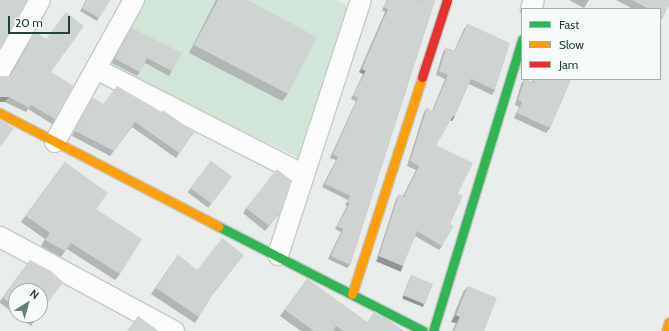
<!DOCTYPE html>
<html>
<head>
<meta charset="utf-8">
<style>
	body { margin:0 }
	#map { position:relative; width:669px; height:331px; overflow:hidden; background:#e8edeb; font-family:Cabin,sans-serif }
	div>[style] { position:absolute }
	.green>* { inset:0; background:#d1e6d8 }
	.roads { filter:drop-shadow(1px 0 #c5cac8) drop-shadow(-1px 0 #c5cac8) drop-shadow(0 1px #c5cac8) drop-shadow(0 -1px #c5cac8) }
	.street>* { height:20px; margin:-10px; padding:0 10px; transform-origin:10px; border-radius:10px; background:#fcfcfc }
	.fast>* { height:9px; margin:-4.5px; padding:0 4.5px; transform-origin:4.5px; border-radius:4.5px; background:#30b455 }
	.slow>* { height:9px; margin:-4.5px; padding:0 4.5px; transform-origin:4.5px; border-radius:4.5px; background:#ff9f0a }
	.jam>* { height:9px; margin:-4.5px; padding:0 4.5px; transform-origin:4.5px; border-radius:4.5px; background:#e5322d }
	.wall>* { inset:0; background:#b2b6b5; transform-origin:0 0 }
	.shaded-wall>* { inset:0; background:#919493; transform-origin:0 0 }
	.building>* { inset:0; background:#cfd4d2; transform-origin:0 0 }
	span { translate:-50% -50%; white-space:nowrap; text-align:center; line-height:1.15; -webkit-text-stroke:3px #f7fbf9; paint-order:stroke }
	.legend { position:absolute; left:521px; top:8px; width:140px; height:72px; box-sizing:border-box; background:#f7fbf9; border:1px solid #a3b1ad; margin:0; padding:5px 7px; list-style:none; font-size:12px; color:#24423a }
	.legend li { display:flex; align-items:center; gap:8px; height:20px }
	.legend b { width:20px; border:1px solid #a3b1ad }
	.north { position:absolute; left:8px; top:283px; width:40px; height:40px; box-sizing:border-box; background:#f7fbf9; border:1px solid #a3b1ad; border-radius:50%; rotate:37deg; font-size:11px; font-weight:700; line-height:16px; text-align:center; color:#24423a }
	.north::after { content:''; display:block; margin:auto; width:14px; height:18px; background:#697e78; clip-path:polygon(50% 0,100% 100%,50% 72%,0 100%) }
	.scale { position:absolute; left:8px; top:16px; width:62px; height:18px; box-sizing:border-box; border:2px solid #24423a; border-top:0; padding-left:5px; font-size:12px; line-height:14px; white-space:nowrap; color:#24423a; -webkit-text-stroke:3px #f7fbf9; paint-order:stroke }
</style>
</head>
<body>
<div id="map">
	<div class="green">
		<div style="clip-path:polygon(143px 0,337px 0,351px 7px,299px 158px,107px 66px)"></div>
	</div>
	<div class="roads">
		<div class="street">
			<div style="left:531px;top:9px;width:9px;rotate:-72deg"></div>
			<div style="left:96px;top:69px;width:233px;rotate:27deg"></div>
			<div style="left:0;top:71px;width:81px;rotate:-60.6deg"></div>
			<div style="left:55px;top:142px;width:162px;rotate:-60.9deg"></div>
			<div style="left:0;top:237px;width:198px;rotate:28.4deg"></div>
			<div style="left:278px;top:255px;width:268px;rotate:-72deg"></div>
		</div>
		<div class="fast">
			<div style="left:218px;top:226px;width:230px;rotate:27.1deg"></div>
			<div style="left:433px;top:331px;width:305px;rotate:-73deg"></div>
		</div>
		<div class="slow">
			<div style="left:0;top:113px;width:246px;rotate:27.4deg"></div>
			<div style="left:352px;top:294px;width:228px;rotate:-72.1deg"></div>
			<div style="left:666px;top:331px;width:9px;rotate:-72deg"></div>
		</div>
		<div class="jam">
			<div style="left:422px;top:77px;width:81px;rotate:-72deg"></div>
		</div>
	</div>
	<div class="wall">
		<div style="clip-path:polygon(86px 0,110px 0,97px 21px,80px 11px)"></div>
		<div style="clip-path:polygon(216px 0,247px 0,288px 94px,282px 101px,189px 53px)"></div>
		<div style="clip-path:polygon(387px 0,418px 0,421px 1px,421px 0,435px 0,350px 265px,347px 268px,328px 259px,341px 232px,335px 229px,347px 206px,345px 205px,348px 200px,322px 187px,336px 160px,330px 158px,356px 101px,351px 99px,363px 74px,359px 72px,385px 12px,382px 10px)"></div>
		<div style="clip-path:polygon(569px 0,589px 0,584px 8px)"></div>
		<div style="clip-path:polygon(616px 0,669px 0,663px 17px,660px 21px,660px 9px,633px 9px)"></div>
		<div style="clip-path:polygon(468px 24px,495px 90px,492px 95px,469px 84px,452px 121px,450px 120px,436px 145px,458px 193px,450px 224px,442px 246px,439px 250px,415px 236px,400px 271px,376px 261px,396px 199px,399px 194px,403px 196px,416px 170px,407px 166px,424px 112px,427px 108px,432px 111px,445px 79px,436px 75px,443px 52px,446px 48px,454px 51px,464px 29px)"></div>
		<div style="clip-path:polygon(132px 28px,172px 71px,169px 76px,145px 63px,137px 76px,112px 63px)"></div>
		<div style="clip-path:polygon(36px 32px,51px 72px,55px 119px,52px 124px,28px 109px,26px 112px,5px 102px,9px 76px)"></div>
		<div style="clip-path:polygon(525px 79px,532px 82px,533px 79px,571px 79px,550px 128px,546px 133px,514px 118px,519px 107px,515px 105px,521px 84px)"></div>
		<div style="clip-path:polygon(93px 98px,103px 104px,194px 132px,176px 158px,132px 127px,110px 156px,72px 136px,90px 103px)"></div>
		<div style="left:211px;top:161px;width:26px;height:39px;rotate:37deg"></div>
		<div style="clip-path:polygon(65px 162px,96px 209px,120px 274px,115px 280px,67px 249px,61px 257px,41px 246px,45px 239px,21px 222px)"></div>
		<div style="clip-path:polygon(246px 208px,280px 213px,265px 231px,243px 213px)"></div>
		<div style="clip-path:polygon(178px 255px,197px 270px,239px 261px,212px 295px,195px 323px,151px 294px)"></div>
		<div style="clip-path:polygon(30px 260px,16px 291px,16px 315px,39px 315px,31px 326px,0 303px,0 301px)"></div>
		<div style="clip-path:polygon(412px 275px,424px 303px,422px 306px,402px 298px,410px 278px)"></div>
		<div style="clip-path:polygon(307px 279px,367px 322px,404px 331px,301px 331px,280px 316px)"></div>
		<div style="clip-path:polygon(468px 286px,484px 331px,452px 331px,456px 323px,451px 322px,463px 292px)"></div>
	</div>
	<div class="shaded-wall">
		<div style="clip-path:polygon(362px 69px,366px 71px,363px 74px,359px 72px)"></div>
		<div style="clip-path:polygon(0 97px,9px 97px,5px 102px,0 102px)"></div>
		<div style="clip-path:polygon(453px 116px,455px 116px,452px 121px,449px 120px)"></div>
		<div style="left:379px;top:256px;width:26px;height:6px;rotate:23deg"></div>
		<div style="left:404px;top:295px;width:22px;height:4px;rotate:22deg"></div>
		<div style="clip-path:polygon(456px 315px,460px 317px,456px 323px,451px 322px)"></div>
	</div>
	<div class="building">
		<div style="clip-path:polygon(0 0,27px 0,0 49px)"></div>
		<div style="clip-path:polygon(87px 0,110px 0,99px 18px,82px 8px)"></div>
		<div style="clip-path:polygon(218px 0,247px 0,317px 37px,288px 94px,194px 45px)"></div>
		<div style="clip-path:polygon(388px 0,418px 0,421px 2px,422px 0,435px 0,350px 265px,331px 256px,343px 229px,337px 226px,350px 203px,347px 202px,350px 196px,325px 184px,338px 157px,333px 154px,358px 98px,353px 95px,366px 71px,362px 69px,388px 9px,384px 7px)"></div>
		<div style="clip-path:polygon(632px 0,669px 0,669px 5px,663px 17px,660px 15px,660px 9px,649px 9px)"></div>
		<div style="clip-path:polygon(66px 12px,84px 26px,51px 72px,74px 86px,55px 119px,31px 105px,29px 108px,9px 97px,0 97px,0 76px,10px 76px,36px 32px,46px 39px)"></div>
		<div style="clip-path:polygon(468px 24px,510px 43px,495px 90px,471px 79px,455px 116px,453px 116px,436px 145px,473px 163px,458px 193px,463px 196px,450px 224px,454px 226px,442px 246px,417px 231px,403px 266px,379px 256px,399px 194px,404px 197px,419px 166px,410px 161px,427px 108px,433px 111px,448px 75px,439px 71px,446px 48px,454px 52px)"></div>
		<div style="clip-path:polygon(132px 28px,182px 53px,172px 71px,147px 58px,140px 72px,115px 59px)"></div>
		<div style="clip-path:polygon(525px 79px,533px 83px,534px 79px,571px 79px,550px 128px,517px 113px,522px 102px,518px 100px)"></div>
		<div style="clip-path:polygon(117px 86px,162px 112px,163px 110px,194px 132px,179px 153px,135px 122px,114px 151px,75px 131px,93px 98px,103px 104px)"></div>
		<div style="clip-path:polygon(0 120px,14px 128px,0 147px)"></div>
		<div style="left:211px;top:161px;width:26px;height:34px;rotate:37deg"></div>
		<div style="clip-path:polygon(65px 162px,108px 193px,96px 209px,142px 239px,120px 274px,71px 243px,65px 251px,45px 240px,50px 233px,26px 216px)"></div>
		<div style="clip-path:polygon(277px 169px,292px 181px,283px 208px,269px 226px,246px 208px)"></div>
		<div style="clip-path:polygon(222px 238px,244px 255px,214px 292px,199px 317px,156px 288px,178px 255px,197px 270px)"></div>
		<div style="clip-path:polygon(30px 260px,51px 271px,63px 282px,40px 314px,40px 291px,16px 291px,16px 308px,3px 298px)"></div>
		<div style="left:412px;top:275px;width:23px;height:22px;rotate:23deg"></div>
		<div style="clip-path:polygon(307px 279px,367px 322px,375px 311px,404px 331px,343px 331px,336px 326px,333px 331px,314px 331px,285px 310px)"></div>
		<div style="clip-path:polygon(468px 286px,497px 298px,484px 331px,454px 331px,460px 317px,456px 315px)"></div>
		<div style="clip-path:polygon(26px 315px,39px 315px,34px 321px)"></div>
		<div style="clip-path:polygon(138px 316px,159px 331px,127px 331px)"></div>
	</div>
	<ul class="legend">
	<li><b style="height:5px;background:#30b455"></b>Fast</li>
	<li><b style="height:5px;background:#ff9f0a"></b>Slow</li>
	<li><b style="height:5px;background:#e5322d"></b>Jam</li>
	</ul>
	<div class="north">N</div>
	<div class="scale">20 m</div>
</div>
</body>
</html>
